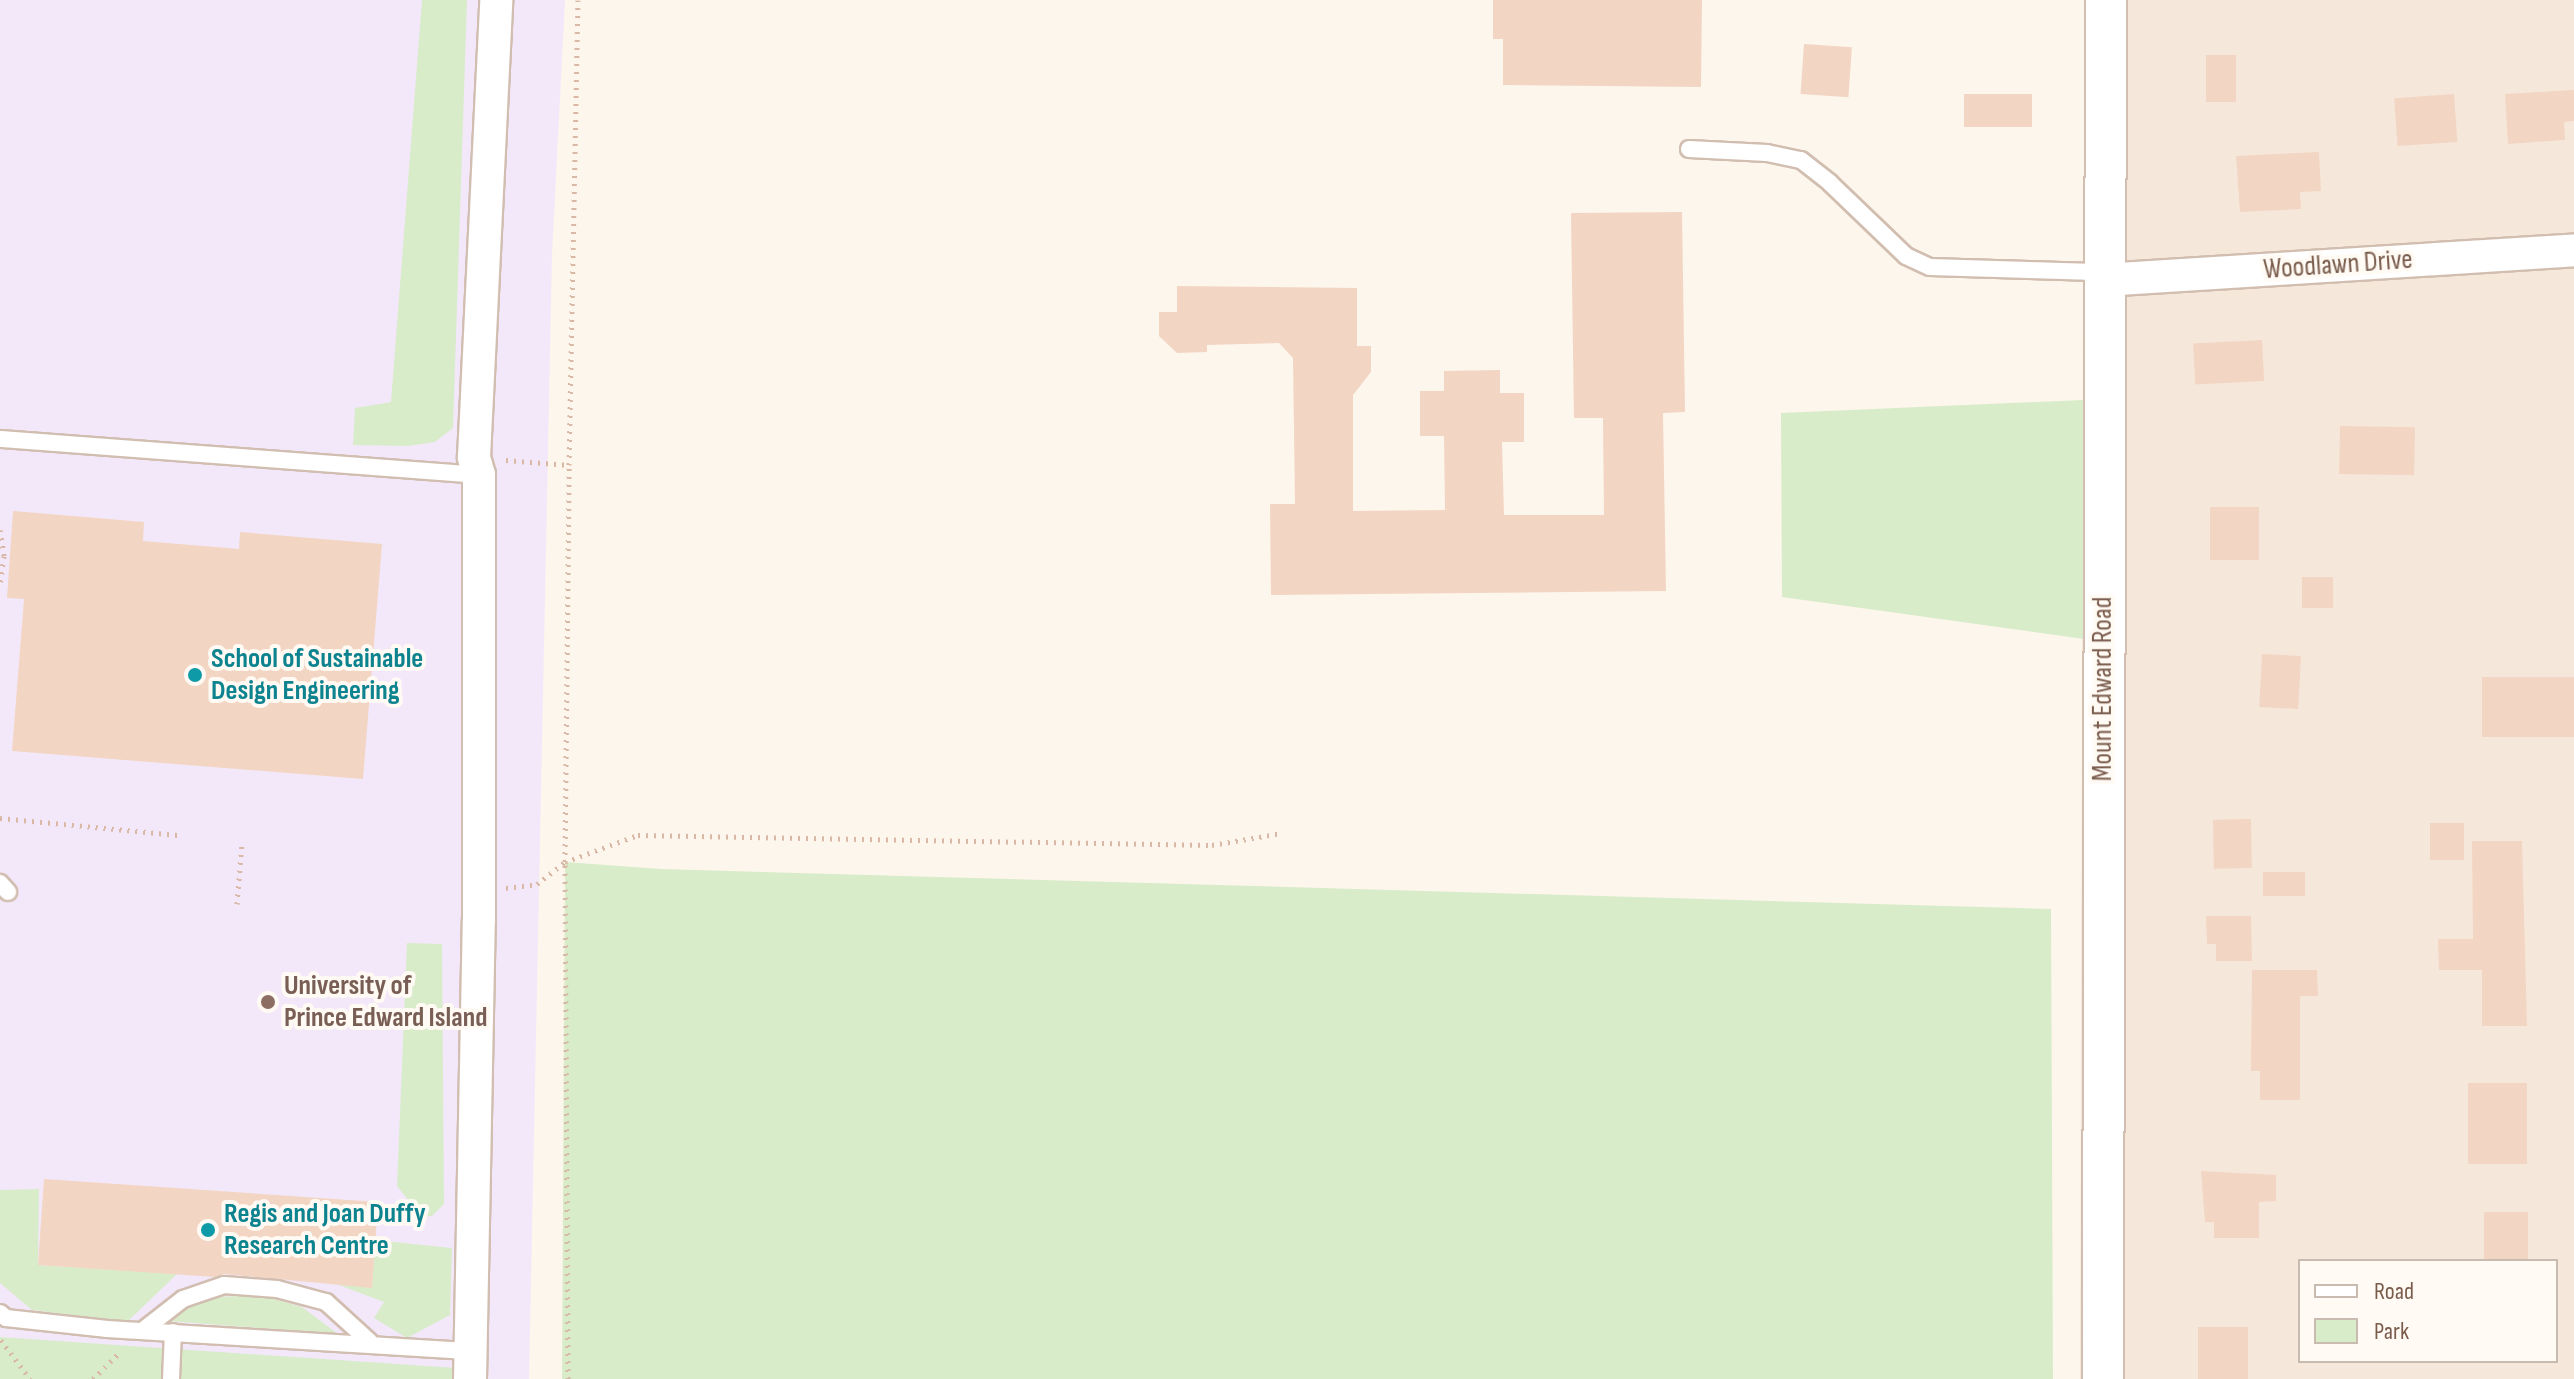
<!DOCTYPE html>
<html>
<head>
<meta charset="utf-8">
<style>
	body { margin:0 }
	#map { position:relative; width:2574px; height:1379px; overflow:hidden; background:#fdf6ec; font-family:"Sofia Sans Condensed",sans-serif }
	div>[style] { position:absolute }
	.residential>* { inset:0; background:#f5e8da }
	.education>* { inset:0; background:#f3e8fa }
	.green>* { inset:0; background:#d8ecc9 }
	.building>* { inset:0; background:#f3d5c3; transform-origin:0 0 }
	.path>* { height:5px; margin-top:-2.5px; transform-origin:0; background:repeating-linear-gradient(90deg,#d9b8a5 0 2px,transparent 0 8px) }
	.roads { filter:drop-shadow(2px 0 #d1beb0) drop-shadow(-2px 0 #d1beb0) drop-shadow(0 2px #d1beb0) drop-shadow(0 -2px #d1beb0) }
	.service>* { height:16px; margin:-8px; padding:0 8px; transform-origin:8px; border-radius:8px; background:#fff }
	.minor>* { height:32px; margin:-16px; padding:0 16px; transform-origin:16px; border-radius:16px; background:#fff }
	.tertiary>* { height:40px; margin:-20px; padding:0 20px; transform-origin:20px; border-radius:20px; background:#fff }
	.dots>* { width:22px; height:22px; translate:-50% -50%; box-sizing:border-box; border:4px solid #fffaf3; border-radius:50% }
	span { translate:-50% -50%; white-space:nowrap; text-align:center; line-height:1.15; -webkit-text-stroke:8px #fffaf3; paint-order:stroke }
	.street-label { font-size:28px; color:#7a5c4d }
	.culture-label { font-size:28px; color:#0d838f; font-weight:700 }
	.left { translate:0 -50%; text-align:left }
	.education-label { font-size:28px; color:#785e54; font-weight:700 }
	.legend { position:absolute; left:2298px; top:1259px; width:260px; height:104px; box-sizing:border-box; background:#fffaf3; border:2px solid #cabbb1; margin:0; padding:10px 14px; list-style:none; font-size:24px; color:#7a5c4d }
	.legend li { display:flex; align-items:center; gap:16px; height:40px }
	.legend b { width:40px; border:2px solid #cabbb1 }
</style>
</head>
<body>
<div id="map">
	<div class="residential">
		<div style="clip-path:polygon(evenodd,2089px 0,2574px 0,2574px 1379px,2080px 1379px,2083px 308px,2089px 0,2300px 1261px,2556px 1261px,2556px 1361px,2300px 1361px,2300px 1261px)"></div>
	</div>
	<div class="education">
		<div style="clip-path:polygon(0 0,565px 0,552px 255px,529px 1379px,0 1379px)"></div>
	</div>
	<div class="green">
		<div style="clip-path:polygon(422px 0,467px 0,453px 428px,435px 442px,408px 446px,353px 445px,355px 408px,391px 402px)"></div>
		<div style="clip-path:polygon(2083px 400px,2084px 639px,1782px 597px,1781px 413px)"></div>
		<div style="clip-path:polygon(565px 862px,661px 869px,2051px 909px,2053px 1379px,562px 1379px)"></div>
		<div style="clip-path:polygon(407px 943px,442px 944px,444px 1204px,432px 1216px,422px 1217px,397px 1186px)"></div>
		<div style="clip-path:polygon(39px 1189px,38px 1265px,177px 1274px,127px 1322px,32px 1310px,0 1283px,0 1190px)"></div>
		<div style="clip-path:polygon(375px 1240px,452px 1248px,450px 1315px,407px 1338px,374px 1318px,384px 1302px,339px 1285px,372px 1287px)"></div>
		<div style="clip-path:polygon(260px 1295px,302px 1307px,338px 1334px,168px 1321px,194px 1303px,216px 1297px)"></div>
		<div style="clip-path:polygon(0 1337px,456px 1368px,455px 1379px,0 1379px)"></div>
	</div>
	<div class="building">
		<div style="clip-path:polygon(1493px 0,1702px 0,1701px 87px,1503px 85px,1503px 39px,1493px 39px)"></div>
		<div style="left:1804px;top:44px;width:48px;height:50px;rotate:4deg"></div>
		<div style="left:2206px;top:55px;width:30px;height:47px"></div>
		<div style="clip-path:polygon(2574px 90px,2574px 121px,2564px 122px,2565px 140px,2508px 144px,2505px 94px)"></div>
		<div style="left:2032px;top:94px;width:33px;height:68px;rotate:90deg"></div>
		<div style="left:2454px;top:94px;width:48px;height:60px;rotate:86deg"></div>
		<div style="clip-path:polygon(2319px 152px,2321px 191px,2300px 192px,2301px 209px,2240px 212px,2236px 156px)"></div>
		<div style="clip-path:polygon(1682px 212px,1685px 412px,1663px 413px,1666px 591px,1271px 595px,1270px 504px,1295px 504px,1293px 358px,1279px 343px,1207px 345px,1207px 352px,1177px 353px,1159px 336px,1159px 312px,1177px 312px,1177px 286px,1357px 288px,1357px 346px,1371px 346px,1371px 372px,1353px 395px,1353px 511px,1445px 510px,1444px 436px,1420px 436px,1420px 391px,1444px 391px,1444px 371px,1500px 370px,1500px 393px,1524px 393px,1524px 442px,1502px 442px,1504px 515px,1604px 515px,1603px 418px,1574px 418px,1571px 213px)"></div>
		<div style="left:2262px;top:340px;width:41px;height:69px;rotate:87deg"></div>
		<div style="left:2340px;top:426px;width:75px;height:48px;rotate:1deg"></div>
		<div style="left:2210px;top:507px;width:49px;height:53px"></div>
		<div style="clip-path:polygon(13px 511px,144px 522px,143px 541px,239px 549px,240px 532px,382px 544px,363px 779px,12px 751px,24px 599px,7px 598px)"></div>
		<div style="left:2333px;top:577px;width:31px;height:31px;rotate:90deg"></div>
		<div style="left:2262px;top:654px;width:39px;height:53px;rotate:3deg"></div>
		<div style="left:2482px;top:677px;width:92px;height:60px"></div>
		<div style="left:2251px;top:819px;width:49px;height:38px;rotate:89deg"></div>
		<div style="left:2430px;top:823px;width:34px;height:37px"></div>
		<div style="clip-path:polygon(2472px 841px,2522px 841px,2527px 1026px,2482px 1026px,2482px 970px,2439px 970px,2438px 939px,2473px 939px)"></div>
		<div style="left:2263px;top:872px;width:42px;height:24px"></div>
		<div style="clip-path:polygon(2206px 916px,2251px 916px,2252px 961px,2216px 961px,2216px 944px,2207px 944px)"></div>
		<div style="clip-path:polygon(2252px 970px,2317px 970px,2318px 996px,2300px 996px,2300px 1100px,2260px 1100px,2260px 1071px,2251px 1071px)"></div>
		<div style="left:2468px;top:1083px;width:59px;height:81px"></div>
		<div style="clip-path:polygon(2201px 1171px,2276px 1175px,2276px 1201px,2259px 1202px,2259px 1238px,2214px 1238px,2214px 1222px,2205px 1222px)"></div>
		<div style="clip-path:polygon(44px 1179px,378px 1202px,372px 1288px,225px 1274px,215px 1277px,38px 1265px)"></div>
		<div style="left:2484px;top:1212px;width:44px;height:49px"></div>
		<div style="left:2198px;top:1327px;width:50px;height:52px"></div>
	</div>
	<div class="path">
		<div style="left:506px;top:460px;width:63px;rotate:4.5deg"></div>
		<div style="left:0;top:530px;width:26px;rotate:81deg"></div>
		<div style="left:4px;top:556px;width:27px;rotate:98deg"></div>
		<div style="left:0;top:818px;width:178px;rotate:5.5deg"></div>
		<div style="left:506px;top:888px;width:31px;rotate:-7deg"></div>
		<div style="left:537px;top:884px;width:36px;rotate:-38deg"></div>
		<div style="left:565px;top:862px;width:78px;rotate:-20.3deg"></div>
		<div style="left:638px;top:835px;width:574px;rotate:1deg"></div>
		<div style="left:1212px;top:845px;width:71px;rotate:-9.7deg"></div>
		<div style="left:237px;top:904px;width:61px;rotate:-85.3deg"></div>
		<div style="left:1px;top:1340px;width:49px;rotate:53.4deg"></div>
		<div style="left:93px;top:1379px;width:38px;rotate:-45deg"></div>
		<div style="left:568px;top:1379px;width:517px;rotate:-90.33deg"></div>
		<div style="left:565px;top:862px;width:397px;rotate:-89.4deg"></div>
		<div style="left:569px;top:465px;width:465px;rotate:-88.9deg"></div>
	</div>
	<div class="roads">
		<div class="service">
			<div style="left:1689px;top:149px;width:78px;rotate:2.9deg"></div>
			<div style="left:1767px;top:153px;width:35px;rotate:12deg"></div>
			<div style="left:1801px;top:160px;width:37px;rotate:38deg"></div>
			<div style="left:1830px;top:183px;width:105px;rotate:43.8deg"></div>
			<div style="left:1906px;top:256px;width:26px;rotate:25deg"></div>
			<div style="left:1930px;top:267px;width:173px;rotate:1.7deg"></div>
			<div style="left:0;top:439px;width:480px;rotate:4.3deg"></div>
			<div style="left:0;top:883px;width:12px;rotate:48deg"></div>
			<div style="left:0;top:1313px;width:8px;rotate:40deg"></div>
			<div style="left:6px;top:1318px;width:102px;rotate:6.2deg"></div>
			<div style="left:107px;top:1329px;width:365px;rotate:3.5deg"></div>
			<div style="left:142px;top:1331px;width:52px;rotate:-38deg"></div>
			<div style="left:183px;top:1299px;width:43px;rotate:-18.9deg"></div>
			<div style="left:224px;top:1285px;width:53px;rotate:4.3deg"></div>
			<div style="left:277px;top:1289px;width:51px;rotate:14.9deg"></div>
			<div style="left:326px;top:1302px;width:59px;rotate:42.3deg"></div>
			<div style="left:171px;top:1379px;width:47px;rotate:-87.6deg"></div>
		</div>
		<div class="minor">
			<div style="left:2103px;top:280px;width:472px;rotate:-3.6deg"></div>
			<div style="left:470px;top:1379px;width:459px;rotate:-88.9deg"></div>
			<div style="left:479px;top:920px;width:445px;rotate:-90deg"></div>
			<div style="left:479px;top:475px;width:19px;rotate:-106deg"></div>
			<div style="left:474px;top:457px;width:458px;rotate:-87.2deg"></div>
		</div>
		<div class="tertiary">
			<div style="left:2103px;top:1379px;width:1379px;rotate:-89.88deg"></div>
		</div>
	</div>
	<div class="dots">
		<div style="left:195px;top:675px;background:#0f9aa8"></div>
		<div style="left:268px;top:1002px;background:#8d6e63"></div>
		<div style="left:208px;top:1230px;background:#0f9aa8"></div>
	</div>
	<div class="street-label">
		<span style="left:2338px;top:265px;rotate:-4deg">Woodlawn Drive</span>
		<span style="left:2103px;top:689px;rotate:-90deg">Mount Edward Road</span>
	</div>
	<div class="culture-label">
		<span class="left" style="left:211px;top:675px">School of Sustainable<br>Design Engineering</span>
		<span class="left" style="left:224px;top:1230px">Regis and Joan Duffy<br>Research Centre</span>
	</div>
	<div class="education-label">
		<span class="left" style="left:284px;top:1002px">University of<br>Prince Edward Island</span>
	</div>
	<ul class="legend">
	<li><b style="height:10px;background:#fff"></b>Road</li>
	<li><b style="height:22px;background:#d8ecc9"></b>Park</li>
	</ul>
</div>
</body>
</html>
